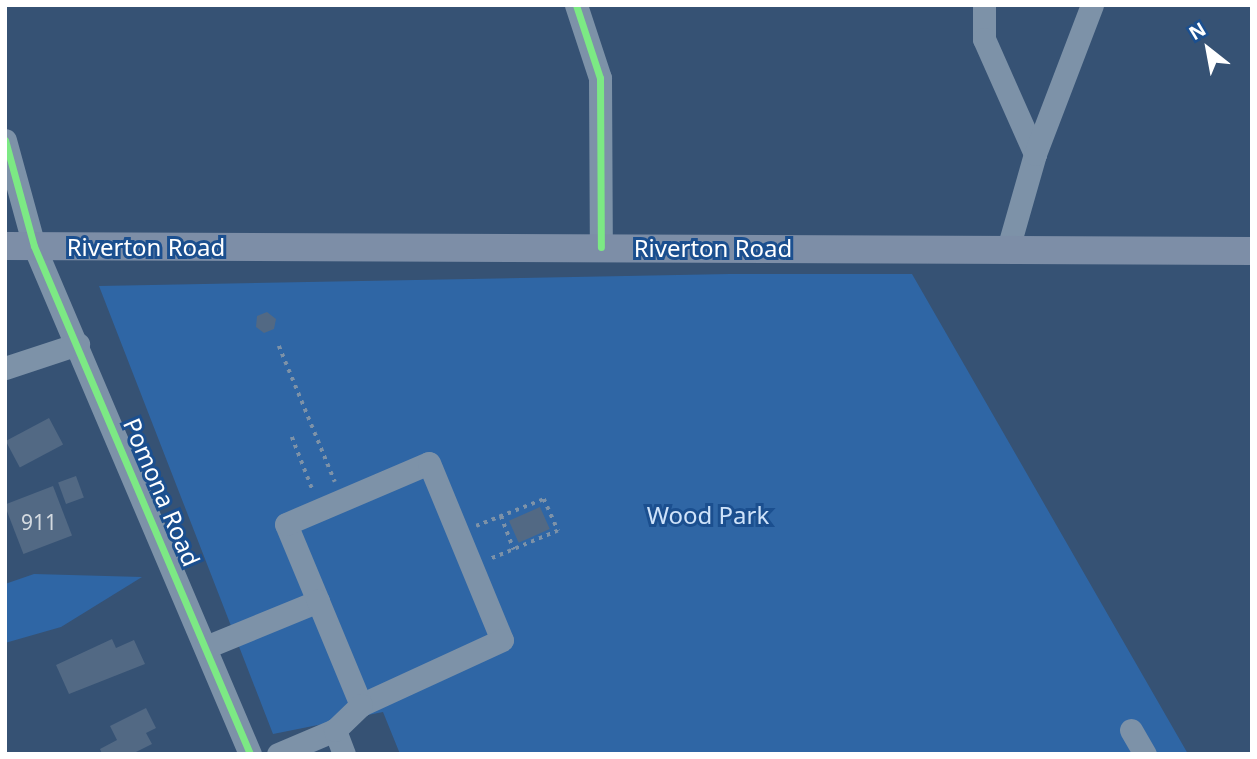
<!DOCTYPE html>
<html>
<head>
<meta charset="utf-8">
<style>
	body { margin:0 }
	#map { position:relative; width:1257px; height:759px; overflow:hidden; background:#365274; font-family:"Noto Sans",sans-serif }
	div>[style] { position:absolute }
	.green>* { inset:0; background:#2f66a5 }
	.building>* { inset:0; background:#526984; transform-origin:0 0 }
	.path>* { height:3.5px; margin-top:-1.75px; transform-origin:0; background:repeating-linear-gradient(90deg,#7d92a8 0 3.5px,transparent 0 8.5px) }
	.minor>* { height:23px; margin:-11.5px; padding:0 11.5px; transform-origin:11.5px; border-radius:11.5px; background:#7d92a8 }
	.major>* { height:28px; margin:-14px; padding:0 14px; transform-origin:14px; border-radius:14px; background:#7d8ea7 }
	.cycleway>* { height:7px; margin:-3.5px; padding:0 3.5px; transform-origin:3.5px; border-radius:3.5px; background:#7ce984 }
	span { translate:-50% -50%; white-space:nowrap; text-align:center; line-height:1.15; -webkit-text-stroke:6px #1b4f8f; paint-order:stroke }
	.number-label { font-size:21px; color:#d4dae0 }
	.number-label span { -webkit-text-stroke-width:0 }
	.street-label { font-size:24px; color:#fff }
	.park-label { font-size:24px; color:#cfe3fa }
	.frame { position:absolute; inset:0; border:7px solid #fff; pointer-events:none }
	.north { position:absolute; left:1173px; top:14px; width:70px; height:70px; -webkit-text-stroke:5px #1b4f8f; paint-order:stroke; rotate:329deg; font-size:19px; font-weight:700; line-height:28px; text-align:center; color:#fff }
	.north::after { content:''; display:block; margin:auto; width:24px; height:32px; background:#fff; clip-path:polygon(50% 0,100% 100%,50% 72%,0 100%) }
</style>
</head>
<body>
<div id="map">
	<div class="green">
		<div style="clip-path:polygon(730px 274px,912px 274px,1188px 754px,400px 754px,383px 712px,273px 734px,99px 286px)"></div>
		<div style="clip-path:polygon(34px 574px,142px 577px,61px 627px,5px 643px,5px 584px)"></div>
	</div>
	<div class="building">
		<div style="clip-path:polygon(267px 312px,276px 319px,274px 329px,264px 333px,256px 327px,257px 316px)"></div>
		<div style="left:49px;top:418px;width:30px;height:49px;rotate:62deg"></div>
		<div style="left:76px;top:476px;width:23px;height:19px;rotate:70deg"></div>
		<div style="left:53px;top:486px;width:53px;height:52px;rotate:69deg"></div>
		<div style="left:540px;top:507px;width:24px;height:34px;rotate:66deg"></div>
		<div style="clip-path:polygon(112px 639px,116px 648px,134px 640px,145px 664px,69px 694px,56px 665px)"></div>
		<div style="clip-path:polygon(146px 708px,156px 728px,146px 733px,152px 744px,132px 754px,102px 754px,100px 749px,117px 740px,110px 726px)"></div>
	</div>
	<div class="path">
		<div style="left:279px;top:346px;width:147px;rotate:67.6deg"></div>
		<div style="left:292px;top:437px;width:58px;rotate:68.7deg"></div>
		<div style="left:501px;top:516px;width:36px;rotate:69deg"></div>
		<div style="left:476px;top:526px;width:73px;rotate:-21.7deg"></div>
		<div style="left:544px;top:499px;width:35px;rotate:66deg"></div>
		<div style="left:558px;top:531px;width:73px;rotate:157.3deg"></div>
	</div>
	<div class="minor">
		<div style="left:576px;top:5px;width:77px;rotate:71.8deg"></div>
		<div style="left:600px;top:78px;width:169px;rotate:89.7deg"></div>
		<div style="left:984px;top:5px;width:34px;rotate:90deg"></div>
		<div style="left:984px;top:39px;width:126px;rotate:66.1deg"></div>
		<div style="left:1035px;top:154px;width:99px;rotate:105.9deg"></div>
		<div style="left:5px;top:140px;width:110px;rotate:74.7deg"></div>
		<div style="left:34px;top:246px;width:552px;rotate:66.96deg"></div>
		<div style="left:1035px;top:154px;width:160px;rotate:-69.1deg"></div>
		<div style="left:5px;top:368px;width:77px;rotate:-18.2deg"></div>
		<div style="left:206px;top:647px;width:121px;rotate:-22.3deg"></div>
		<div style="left:318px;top:601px;width:83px;rotate:-112.6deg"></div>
		<div style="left:286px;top:524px;width:155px;rotate:-23.1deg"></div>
		<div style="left:429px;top:463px;width:191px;rotate:67.6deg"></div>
		<div style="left:502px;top:640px;width:155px;rotate:155.3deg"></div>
		<div style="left:361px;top:705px;width:113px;rotate:-112.5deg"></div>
		<div style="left:1131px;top:730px;width:28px;rotate:60deg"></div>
		<div style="left:278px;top:754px;width:62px;rotate:-22.8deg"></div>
		<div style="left:344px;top:754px;width:26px;rotate:-111deg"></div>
		<div style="left:335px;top:730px;width:36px;rotate:-44deg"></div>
	</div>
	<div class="major">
		<div style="left:5px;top:246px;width:1247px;rotate:0.23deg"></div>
	</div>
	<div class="cycleway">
		<div style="left:576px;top:5px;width:77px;rotate:71.8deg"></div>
		<div style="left:600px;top:78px;width:169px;rotate:89.7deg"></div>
		<div style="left:5px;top:140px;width:110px;rotate:74.7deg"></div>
		<div style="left:34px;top:246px;width:552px;rotate:66.96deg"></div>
	</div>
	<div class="number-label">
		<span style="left:39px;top:522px">911</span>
	</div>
	<div class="street-label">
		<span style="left:146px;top:247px">Riverton Road</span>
		<span style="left:713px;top:248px">Riverton Road</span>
		<span style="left:162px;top:492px;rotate:67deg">Pomona Road</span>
	</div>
	<div class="park-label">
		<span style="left:708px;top:515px">Wood Park</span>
	</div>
	<div class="frame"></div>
	<div class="north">N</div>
</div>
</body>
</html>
